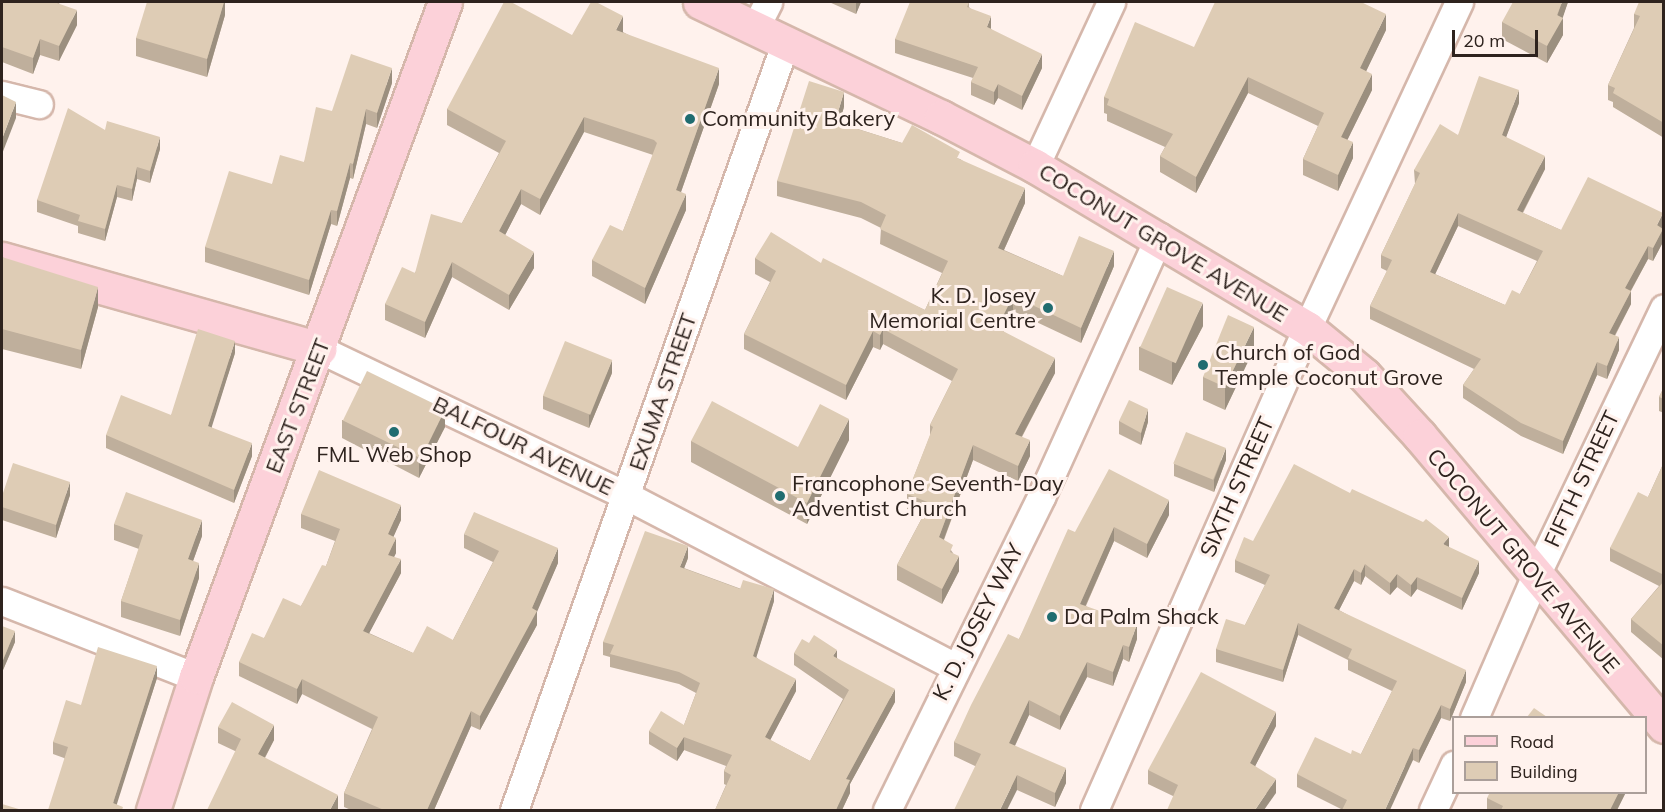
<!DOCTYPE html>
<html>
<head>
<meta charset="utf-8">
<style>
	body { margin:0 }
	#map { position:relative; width:1665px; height:812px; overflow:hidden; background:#fff2ed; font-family:Mulish,sans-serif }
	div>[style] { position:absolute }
	.roads { filter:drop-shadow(2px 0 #d5b7ab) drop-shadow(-2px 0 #d5b7ab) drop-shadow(0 2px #d5b7ab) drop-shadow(0 -2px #d5b7ab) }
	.street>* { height:27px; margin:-13.5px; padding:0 13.5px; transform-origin:13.5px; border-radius:13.5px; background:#fff }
	.secondary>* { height:33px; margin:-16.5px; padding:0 16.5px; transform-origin:16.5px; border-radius:16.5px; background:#fcd1d9 }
	.wall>* { inset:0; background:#bfaf9c }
	.shaded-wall>* { inset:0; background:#9b8f7f }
	.building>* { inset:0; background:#deccb5; transform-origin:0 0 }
	.dots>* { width:16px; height:16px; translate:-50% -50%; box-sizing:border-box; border:3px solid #fff2ed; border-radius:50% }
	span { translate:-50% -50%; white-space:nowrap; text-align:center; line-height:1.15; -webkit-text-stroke:6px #fff2ed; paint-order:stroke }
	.poi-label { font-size:22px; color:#2e231e }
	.left { translate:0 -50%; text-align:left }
	.right { translate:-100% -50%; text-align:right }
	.street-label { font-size:22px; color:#2e231e }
	.frame { position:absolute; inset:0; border:3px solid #2e231e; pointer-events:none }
	.legend { position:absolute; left:1452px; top:716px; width:195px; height:78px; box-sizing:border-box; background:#fff2ed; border:2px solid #ab9f9a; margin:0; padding:8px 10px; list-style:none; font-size:18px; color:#2e231e }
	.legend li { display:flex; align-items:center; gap:12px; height:30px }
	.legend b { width:30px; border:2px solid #ab9f9a }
	.scale { position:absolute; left:1452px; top:30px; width:86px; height:27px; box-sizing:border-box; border:3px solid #2e231e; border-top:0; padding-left:8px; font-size:18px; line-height:21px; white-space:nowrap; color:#2e231e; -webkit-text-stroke:4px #fff2ed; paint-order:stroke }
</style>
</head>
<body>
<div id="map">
	<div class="roads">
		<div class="street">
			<div style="left:755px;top:28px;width:29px;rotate:-63deg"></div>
			<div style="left:2px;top:95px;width:38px;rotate:14deg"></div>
			<div style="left:1035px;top:166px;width:181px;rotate:-65.1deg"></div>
			<div style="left:319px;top:349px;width:341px;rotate:25.5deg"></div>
			<div style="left:627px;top:496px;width:369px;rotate:27.5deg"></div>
			<div style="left:2px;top:601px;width:208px;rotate:21.4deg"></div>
			<div style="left:1474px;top:718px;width:154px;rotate:-66.6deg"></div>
			<div style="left:1535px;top:577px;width:298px;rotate:-64.4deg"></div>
			<div style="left:514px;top:810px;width:816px;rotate:-70.52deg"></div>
			<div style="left:887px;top:810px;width:349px;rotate:-63.8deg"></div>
			<div style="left:1041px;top:497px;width:286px;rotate:-65.6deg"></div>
			<div style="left:1094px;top:810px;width:527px;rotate:-66.16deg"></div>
			<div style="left:1307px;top:328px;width:360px;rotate:-65deg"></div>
			<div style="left:1433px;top:810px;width:50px;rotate:-65deg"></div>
		</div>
		<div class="secondary">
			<div style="left:700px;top:2px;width:267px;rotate:25.5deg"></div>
			<div style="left:941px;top:117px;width:106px;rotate:27.5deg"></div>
			<div style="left:1035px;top:166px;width:317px;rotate:30.8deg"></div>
			<div style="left:1307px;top:328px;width:74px;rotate:39.5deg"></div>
			<div style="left:1364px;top:375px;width:83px;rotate:47.4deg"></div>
			<div style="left:1420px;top:436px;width:379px;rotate:49.9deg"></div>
			<div style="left:2px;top:259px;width:330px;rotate:15.8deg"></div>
			<div style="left:153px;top:810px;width:140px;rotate:-72.1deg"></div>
			<div style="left:196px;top:677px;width:719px;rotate:-69.75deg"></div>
		</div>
	</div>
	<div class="wall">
		<div style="clip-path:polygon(2px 2px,60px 2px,59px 4px,77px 25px,59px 61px,40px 55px,33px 74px,2px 62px)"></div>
		<div style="clip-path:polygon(225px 2px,225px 15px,207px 77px,136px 56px,136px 38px)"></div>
		<div style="clip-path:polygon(829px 2px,861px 2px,856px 14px)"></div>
		<div style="clip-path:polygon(969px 2px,969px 7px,991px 29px,1042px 68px,1022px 110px,998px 98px,994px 105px,971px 95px,971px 82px,973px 78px,895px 53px,895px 39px)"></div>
		<div style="clip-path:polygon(1568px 2px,1562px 18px,1563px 35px,1547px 63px,1502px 39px,1502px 22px)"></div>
		<div style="clip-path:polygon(1664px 2px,1664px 138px,1613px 107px,1613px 102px,1608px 100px,1608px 85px,1634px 28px,1634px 14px)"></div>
		<div style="clip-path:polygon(1386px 30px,1366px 71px,1372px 90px,1347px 140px,1353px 158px,1338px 191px,1303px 175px,1303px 159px,1318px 126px,1248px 93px,1196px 193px,1160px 172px,1160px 156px,1165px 147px,1107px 121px,1107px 114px,1104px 113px,1104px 97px,1194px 47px)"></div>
		<div style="clip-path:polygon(623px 32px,719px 84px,681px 192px,686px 210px,645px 304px,592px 276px,592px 260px,623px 231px,653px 155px,584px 132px,540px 215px,521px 204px,505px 235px,534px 268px,509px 310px,452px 277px,425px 338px,385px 320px,385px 304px,462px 223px,499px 153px,447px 125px,447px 109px,572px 35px)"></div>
		<div style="clip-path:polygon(392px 83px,377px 128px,366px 124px,353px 179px,350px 178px,337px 226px,331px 224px,309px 295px,205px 262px,205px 247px,272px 184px,304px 162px,332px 111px)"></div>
		<div style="clip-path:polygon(evenodd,1519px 103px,1506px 137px,1545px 169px,1523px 213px,1561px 230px,1663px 226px,1662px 228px,1663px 242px,1653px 261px,1648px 259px,1631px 291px,1631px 304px,1615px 336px,1619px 350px,1607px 379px,1597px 375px,1563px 454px,1521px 436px,1463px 398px,1463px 385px,1474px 369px,1370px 319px,1370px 306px,1387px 271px,1381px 268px,1381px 255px,1415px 184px,1414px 170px,1458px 135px,1519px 103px,1458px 226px,1537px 261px,1520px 294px,1505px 305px,1435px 274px,1458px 226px)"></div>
		<div style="clip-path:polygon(844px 107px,839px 123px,902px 143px,960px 159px,1025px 203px,1004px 250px,1063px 276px,1114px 266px,1081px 343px,1013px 311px,1003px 331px,1055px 373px,1022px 437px,1030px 456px,1018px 481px,973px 460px,944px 540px,953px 553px,959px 571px,942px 604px,897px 580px,897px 565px,923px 516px,907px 509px,907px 494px,930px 436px,930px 425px,952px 381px,883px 344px,880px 350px,873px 347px,846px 400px,744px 349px,744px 334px,770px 282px,755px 274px,755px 258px,821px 263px,925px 310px,942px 273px,880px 244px,881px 228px,861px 218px,777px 196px,777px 181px)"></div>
		<div style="clip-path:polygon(105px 130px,160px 149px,150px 183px,137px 179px,132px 201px,117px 197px,105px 241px,78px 233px,78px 226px,37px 212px,37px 200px)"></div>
		<div style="clip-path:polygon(2px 257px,98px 307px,81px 369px,2px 349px)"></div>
		<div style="clip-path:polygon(1203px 326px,1172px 385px,1139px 370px,1139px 347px)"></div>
		<div style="clip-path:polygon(1254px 349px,1225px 410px,1203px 400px,1203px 377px)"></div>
		<div style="clip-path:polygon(235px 353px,211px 427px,252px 456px,234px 503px,106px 448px,106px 435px,171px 415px)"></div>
		<div style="clip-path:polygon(612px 373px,589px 428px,543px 409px,543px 396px)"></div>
		<div style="clip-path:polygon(1664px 387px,1664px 413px,1659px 411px,1659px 397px)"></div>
		<div style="clip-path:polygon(342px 420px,445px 427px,419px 478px,342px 438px)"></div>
		<div style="clip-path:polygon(1119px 421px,1148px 422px,1141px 445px,1119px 434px)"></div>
		<div style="clip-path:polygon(849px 440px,807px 524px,691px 462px,691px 441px,798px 447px)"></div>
		<div style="clip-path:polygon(1226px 460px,1214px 492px,1174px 476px,1174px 464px)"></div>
		<div style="clip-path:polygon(1664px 462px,1664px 660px,1631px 632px,1631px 619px,1659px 586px,1610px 561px,1610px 548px,1648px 497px)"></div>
		<div style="clip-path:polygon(70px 495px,56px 538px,2px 520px,2px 496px)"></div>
		<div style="clip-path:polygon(301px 514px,401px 520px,393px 537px,396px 553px,394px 557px,401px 573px,369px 633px,413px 653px,453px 640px,493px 562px,464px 548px,464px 534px,558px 563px,537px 610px,537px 625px,480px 730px,471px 726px,434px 810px,351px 810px,344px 807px,344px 793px,372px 729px,302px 694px,297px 704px,239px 676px,239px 662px,264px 638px,301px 606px,326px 566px,335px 541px,301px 528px)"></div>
		<div style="clip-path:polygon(1169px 515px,1147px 558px,1114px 541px,1086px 606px,1137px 639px,1129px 662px,1123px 659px,1113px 686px,1087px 677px,1060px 730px,1029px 715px,1015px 746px,1066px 783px,1055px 807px,1017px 790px,975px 766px,954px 756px,954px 742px,1019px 639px,1075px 532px)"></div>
		<div style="clip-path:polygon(114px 524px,202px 536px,193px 561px,199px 578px,180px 636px,121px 617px,121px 601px,139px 549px,114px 540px)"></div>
		<div style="clip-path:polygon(1253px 541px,1449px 547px,1479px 573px,1462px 610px,1417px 589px,1411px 597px,1397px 587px,1390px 595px,1365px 576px,1361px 585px,1354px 581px,1339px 610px,1466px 682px,1450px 721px,1441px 718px,1419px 763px,1413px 760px,1343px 810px,1297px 787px,1297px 774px,1351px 754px,1361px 754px,1392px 691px,1348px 670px,1348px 660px,1298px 635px,1283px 682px,1216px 662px,1216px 649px,1245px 625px,1265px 585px,1235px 572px,1235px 560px)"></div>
		<div style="clip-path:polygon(688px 558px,684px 568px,774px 601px,756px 657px,796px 691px,770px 740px,810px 761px,843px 699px,794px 665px,794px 653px,837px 658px,895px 702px,850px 784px,850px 793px,842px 810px,715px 810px,726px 785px,724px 784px,724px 771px,726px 766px,684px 750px,677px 761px,649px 744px,649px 731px,684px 725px,696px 693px,679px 684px,610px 667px,610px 657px,603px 655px,603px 642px)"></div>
		<div style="clip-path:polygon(2px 626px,15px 642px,3px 670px,2px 669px)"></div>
		<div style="clip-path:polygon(157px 678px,116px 804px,123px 810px,64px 758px,53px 754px,53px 742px,81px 705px)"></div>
		<div style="clip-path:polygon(1276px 726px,1255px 766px,1276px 793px,1173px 796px,1148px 784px,1148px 770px)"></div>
		<div style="clip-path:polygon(218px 727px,274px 740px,265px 758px,235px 751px,218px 743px)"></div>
		<div style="clip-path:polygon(1626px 792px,1617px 810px,1487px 810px,1487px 798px)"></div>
	</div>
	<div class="shaded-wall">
		<div style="clip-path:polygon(224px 2px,225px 2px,225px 15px,207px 77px,207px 59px)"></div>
		<div style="clip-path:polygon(856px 2px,861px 2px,856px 14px)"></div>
		<div style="clip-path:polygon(1562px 2px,1568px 2px,1562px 20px,1563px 18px,1563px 35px,1547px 63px,1547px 46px)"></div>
		<div style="clip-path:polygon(77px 10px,77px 25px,59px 61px,59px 46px)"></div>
		<div style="clip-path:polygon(1386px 14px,1386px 30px,1360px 84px,1360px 68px)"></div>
		<div style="clip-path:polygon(623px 16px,623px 32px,616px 46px,616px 30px)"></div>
		<div style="clip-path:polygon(991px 16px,991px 29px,987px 27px)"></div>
		<div style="clip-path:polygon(40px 39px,40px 55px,33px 74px,33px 58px)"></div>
		<div style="clip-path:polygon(1042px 54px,1042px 68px,1022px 110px,1022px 96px)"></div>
		<div style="clip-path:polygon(392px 68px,392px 83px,377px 128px,377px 113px)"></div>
		<div style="clip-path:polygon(719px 68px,719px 84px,676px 206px,676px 190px)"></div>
		<div style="clip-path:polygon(1372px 74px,1372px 90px,1341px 153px,1341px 137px)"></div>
		<div style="clip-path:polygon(1248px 77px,1248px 93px,1196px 193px,1196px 177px)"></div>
		<div style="clip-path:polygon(998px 84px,998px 98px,994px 105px,994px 92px)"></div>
		<div style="clip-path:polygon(1519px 90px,1519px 103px,1502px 148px,1502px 135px)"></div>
		<div style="clip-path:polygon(844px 92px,844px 107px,835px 137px,835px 122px)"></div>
		<div style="clip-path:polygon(16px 102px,16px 118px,2px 154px,2px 139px)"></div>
		<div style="clip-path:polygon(366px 109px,366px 124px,353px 179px,353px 164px)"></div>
		<div style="clip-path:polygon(584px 117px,584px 132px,540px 215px,540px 199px)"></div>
		<div style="clip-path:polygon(160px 137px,160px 149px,150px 183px,150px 171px)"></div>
		<div style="clip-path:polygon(1353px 142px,1353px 158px,1338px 191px,1338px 175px)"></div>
		<div style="clip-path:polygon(1545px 156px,1545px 169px,1517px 223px,1517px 210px)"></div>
		<div style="clip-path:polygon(350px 163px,350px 178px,337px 226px,337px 211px)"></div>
		<div style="clip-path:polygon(137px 167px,137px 179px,132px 201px,132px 189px)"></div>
		<div style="clip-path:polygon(117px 185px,117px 197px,105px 241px,105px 229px)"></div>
		<div style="clip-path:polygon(1025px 188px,1025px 203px,998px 263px,998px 248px)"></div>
		<div style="clip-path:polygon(521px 189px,521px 204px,499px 247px,499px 231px)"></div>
		<div style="clip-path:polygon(686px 194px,686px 210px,645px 304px,645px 288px)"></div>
		<div style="clip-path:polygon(331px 210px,331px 224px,309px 295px,309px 280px)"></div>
		<div style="clip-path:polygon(1458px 213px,1458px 226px,1430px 285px,1430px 272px)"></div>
		<div style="clip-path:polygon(1663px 213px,1663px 226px,1657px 238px,1657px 225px)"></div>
		<div style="clip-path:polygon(1663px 229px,1663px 242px,1653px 261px,1653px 248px)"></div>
		<div style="clip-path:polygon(1648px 246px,1648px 259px,1625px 301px,1625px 288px)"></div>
		<div style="clip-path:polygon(1114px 251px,1114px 266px,1081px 343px,1081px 328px)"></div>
		<div style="clip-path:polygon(534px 252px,534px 268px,509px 310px,509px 295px)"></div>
		<div style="clip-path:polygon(452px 262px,452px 277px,425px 338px,425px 322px)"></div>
		<div style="clip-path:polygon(98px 287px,98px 307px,81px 369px,81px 350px)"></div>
		<div style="clip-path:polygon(1631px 291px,1631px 304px,1609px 346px,1609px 333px)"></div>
		<div style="clip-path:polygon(1013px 296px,1013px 311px,997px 343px,997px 328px)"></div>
		<div style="clip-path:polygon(1203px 303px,1203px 326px,1172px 385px,1172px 363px)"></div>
		<div style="clip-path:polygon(1254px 327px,1254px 349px,1225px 410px,1225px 387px)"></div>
		<div style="clip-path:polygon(883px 329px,883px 344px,880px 350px,880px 335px)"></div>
		<div style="clip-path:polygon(873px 331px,873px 347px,846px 400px,846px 385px)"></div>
		<div style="clip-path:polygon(1619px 337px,1619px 350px,1607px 379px,1607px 366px)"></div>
		<div style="clip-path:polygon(235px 341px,235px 353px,208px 439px,208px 426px)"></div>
		<div style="clip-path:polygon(1055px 358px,1055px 373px,1015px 449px,1015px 434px)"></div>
		<div style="clip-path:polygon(612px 360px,612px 373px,589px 428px,589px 415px)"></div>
		<div style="clip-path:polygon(1597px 362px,1597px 375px,1563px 454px,1563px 441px)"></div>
		<div style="clip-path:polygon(445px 409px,445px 427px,419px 478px,419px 460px)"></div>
		<div style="clip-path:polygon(1148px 409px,1148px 422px,1141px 445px,1141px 433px)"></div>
		<div style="clip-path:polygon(849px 419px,849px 440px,807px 524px,807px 503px)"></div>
		<div style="clip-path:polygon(1030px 440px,1030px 456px,1018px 481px,1018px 466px)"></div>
		<div style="clip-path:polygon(252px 443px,252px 456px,234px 503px,234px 490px)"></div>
		<div style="clip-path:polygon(973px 445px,973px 460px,939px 552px,939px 537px)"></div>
		<div style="clip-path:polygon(1226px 448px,1226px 460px,1214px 492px,1214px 480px)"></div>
		<div style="clip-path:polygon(70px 482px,70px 495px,56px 538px,56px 525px)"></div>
		<div style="clip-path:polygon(1169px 500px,1169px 515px,1147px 558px,1147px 544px)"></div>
		<div style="clip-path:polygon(401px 505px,401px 520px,388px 549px,388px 534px)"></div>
		<div style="clip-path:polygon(202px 520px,202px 536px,188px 575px,188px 559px)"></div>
		<div style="clip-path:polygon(1114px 527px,1114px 541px,1080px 618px,1080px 604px)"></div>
		<div style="clip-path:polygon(1449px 537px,1449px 549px,1443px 544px)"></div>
		<div style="clip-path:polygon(396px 538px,396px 553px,388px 569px,388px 555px)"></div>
		<div style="clip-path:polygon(688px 546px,688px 558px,680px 579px,680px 567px)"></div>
		<div style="clip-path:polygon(558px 548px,558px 563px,537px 612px,537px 611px,537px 625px,480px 730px,480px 716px,532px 608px)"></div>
		<div style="clip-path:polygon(959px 556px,959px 571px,942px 604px,942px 589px)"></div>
		<div style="clip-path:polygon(401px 559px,401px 573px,363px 645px,363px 631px)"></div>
		<div style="clip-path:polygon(1479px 561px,1479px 573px,1462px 610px,1462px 598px)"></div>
		<div style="clip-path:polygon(199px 563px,199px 578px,180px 636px,180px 620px)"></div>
		<div style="clip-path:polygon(1365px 564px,1365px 576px,1361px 585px,1361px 573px)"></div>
		<div style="clip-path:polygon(1354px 569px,1354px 581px,1334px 620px,1334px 608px)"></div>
		<div style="clip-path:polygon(1397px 574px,1397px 587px,1390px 595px,1390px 583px)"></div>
		<div style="clip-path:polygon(1417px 577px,1417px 589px,1411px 597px,1411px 585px)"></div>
		<div style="clip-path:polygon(774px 589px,774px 601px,753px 668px,753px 656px)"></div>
		<div style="clip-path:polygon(1298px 623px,1298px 635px,1283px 682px,1283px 670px)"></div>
		<div style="clip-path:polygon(1137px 624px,1137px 639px,1129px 662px,1129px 647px)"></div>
		<div style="clip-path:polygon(15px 631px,15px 642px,3px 670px,3px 660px)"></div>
		<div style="clip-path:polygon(1123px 645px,1123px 659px,1113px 686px,1113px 672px)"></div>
		<div style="clip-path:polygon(837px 650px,837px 662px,833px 656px)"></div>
		<div style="clip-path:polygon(1087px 662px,1087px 677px,1060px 730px,1060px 716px)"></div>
		<div style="clip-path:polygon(157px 666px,157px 678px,115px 810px,113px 803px)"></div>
		<div style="clip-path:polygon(1466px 670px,1466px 682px,1450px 721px,1450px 709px)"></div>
		<div style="clip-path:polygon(302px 679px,302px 694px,297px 704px,297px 689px)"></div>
		<div style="clip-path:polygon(796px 679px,796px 691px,765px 750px,765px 737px)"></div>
		<div style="clip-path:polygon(895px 689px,895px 702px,850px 784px,850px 793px,842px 810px,836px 810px,846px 779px)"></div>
		<div style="clip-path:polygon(1029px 700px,1029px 715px,1009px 758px,1009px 743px)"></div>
		<div style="clip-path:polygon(1441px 705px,1441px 718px,1419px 763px,1419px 750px)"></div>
		<div style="clip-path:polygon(471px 711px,471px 726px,434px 810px,427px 810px)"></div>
		<div style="clip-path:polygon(1276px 712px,1276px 726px,1250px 776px,1250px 763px)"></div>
		<div style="clip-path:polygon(274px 725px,274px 740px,258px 770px,258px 754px)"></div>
		<div style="clip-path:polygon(684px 737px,684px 750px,677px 761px,677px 748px)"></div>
		<div style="clip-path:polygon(1413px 748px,1413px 760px,1390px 810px,1385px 810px)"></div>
		<div style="clip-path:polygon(1066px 768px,1066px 783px,1055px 807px,1055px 793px)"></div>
		<div style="clip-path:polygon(1017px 775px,1017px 790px,1007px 810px,1000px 810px)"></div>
		<div style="clip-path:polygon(1276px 779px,1276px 793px,1264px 810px,1255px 810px)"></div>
		<div style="clip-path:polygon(1619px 792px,1626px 792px,1617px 810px,1610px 810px)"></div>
		<div style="clip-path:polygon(338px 795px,338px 810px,330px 810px)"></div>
	</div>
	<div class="building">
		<div style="clip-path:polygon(2px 2px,54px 2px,77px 10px,59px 46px,40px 39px,33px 58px,2px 47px)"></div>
		<div style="clip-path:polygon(147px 2px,224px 2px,207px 59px,136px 38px)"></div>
		<div style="clip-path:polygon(504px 2px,511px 2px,572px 35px,591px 2px,596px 2px,623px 16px,616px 30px,719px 68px,676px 190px,686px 194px,645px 288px,592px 260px,610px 225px,623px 231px,657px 143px,654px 140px,584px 117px,540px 199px,521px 189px,499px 231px,534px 252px,509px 295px,452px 262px,425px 322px,385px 304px,402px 267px,415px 273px,431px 214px,462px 223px,506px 141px,447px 109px)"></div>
		<div style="clip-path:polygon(910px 2px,969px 2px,967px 7px,991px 16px,987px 27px,1042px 54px,1022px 96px,998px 84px,994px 92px,971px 82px,978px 67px,895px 39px)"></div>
		<div style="clip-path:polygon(1215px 2px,1361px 2px,1386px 14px,1360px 68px,1372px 74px,1341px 137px,1353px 142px,1338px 175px,1303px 159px,1324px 113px,1248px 77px,1196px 177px,1160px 156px,1173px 134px,1107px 105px,1109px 99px,1104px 97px,1135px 22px,1194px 47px)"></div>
		<div style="clip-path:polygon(1513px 2px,1562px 2px,1557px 15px,1563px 18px,1547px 46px,1502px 22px)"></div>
		<div style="clip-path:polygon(1639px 2px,1664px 2px,1664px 123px,1613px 93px,1615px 88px,1608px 85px,1640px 16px,1634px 14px)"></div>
		<div style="clip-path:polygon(351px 54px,392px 68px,377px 113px,366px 109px,353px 164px,350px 163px,337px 211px,331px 210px,309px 280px,205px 247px,229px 171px,272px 184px,280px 155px,304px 162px,316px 107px,332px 111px)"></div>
		<div style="clip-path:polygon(evenodd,1479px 76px,1519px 90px,1502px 135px,1545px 156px,1517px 210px,1561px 230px,1588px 177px,1663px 213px,1657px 225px,1663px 229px,1653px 248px,1648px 246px,1625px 288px,1631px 291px,1609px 333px,1619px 337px,1607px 366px,1597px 362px,1563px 441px,1521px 423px,1463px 385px,1481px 359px,1370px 306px,1392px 260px,1381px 255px,1420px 173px,1414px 170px,1440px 124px,1458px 135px,1479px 76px,1458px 213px,1543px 251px,1520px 294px,1512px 290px,1505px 305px,1430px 272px,1458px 213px)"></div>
		<div style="clip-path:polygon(809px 81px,844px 92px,835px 122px,902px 143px,912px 125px,960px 152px,957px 158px,1025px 188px,998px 248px,1063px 276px,1079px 236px,1114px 251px,1081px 328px,1013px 296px,997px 328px,1055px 358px,1015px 434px,1030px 440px,1018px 466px,973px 445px,939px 537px,953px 545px,950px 552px,959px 556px,942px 589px,897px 565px,930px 503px,907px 494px,933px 427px,930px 425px,958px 369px,883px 329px,880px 335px,873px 331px,846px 385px,744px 334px,776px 271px,755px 258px,771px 232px,821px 263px,823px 258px,925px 310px,948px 261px,880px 229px,886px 215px,861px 202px,777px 181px)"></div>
		<div style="clip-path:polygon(2px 95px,16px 102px,2px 139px)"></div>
		<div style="clip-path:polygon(68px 108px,105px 130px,107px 121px,160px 137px,150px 171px,137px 167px,132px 189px,117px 185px,105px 229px,78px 221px,80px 215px,37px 200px)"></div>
		<div style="clip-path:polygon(2px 257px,98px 287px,81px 350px,2px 329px)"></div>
		<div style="left:1167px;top:287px;width:39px;height:66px;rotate:24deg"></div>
		<div style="clip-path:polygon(1228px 315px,1254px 327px,1225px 387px,1203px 377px)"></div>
		<div style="clip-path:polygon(198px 329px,235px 341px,208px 426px,252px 443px,234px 490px,106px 435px,121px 395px,171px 415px)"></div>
		<div style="left:565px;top:341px;width:51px;height:59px;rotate:22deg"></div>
		<div style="left:367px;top:371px;width:87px;height:55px;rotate:26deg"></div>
		<div style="clip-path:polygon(1664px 387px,1664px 399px,1659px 397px)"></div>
		<div style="clip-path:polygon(1129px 400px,1148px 409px,1141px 433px,1119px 421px)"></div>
		<div style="clip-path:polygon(712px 401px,798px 447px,820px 404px,849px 419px,807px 503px,691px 441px)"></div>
		<div style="left:1186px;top:432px;width:43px;height:34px;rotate:22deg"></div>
		<div style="clip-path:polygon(1664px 462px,1664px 575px,1610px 548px,1638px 492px,1648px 497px)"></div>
		<div style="clip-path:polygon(13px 463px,70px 482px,56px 525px,2px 507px,2px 496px)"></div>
		<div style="clip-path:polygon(1294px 464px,1350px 493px,1352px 489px,1423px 522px,1426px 519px,1449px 537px,1443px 544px,1479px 561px,1462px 598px,1417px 577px,1411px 585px,1397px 574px,1390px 583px,1365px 564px,1361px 573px,1354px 569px,1334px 608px,1466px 670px,1450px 709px,1441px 705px,1419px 750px,1413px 748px,1385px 810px,1342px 810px,1347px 800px,1297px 774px,1315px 737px,1351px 754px,1352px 750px,1361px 754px,1397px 681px,1348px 658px,1352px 649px,1298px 623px,1283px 670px,1216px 649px,1226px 619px,1245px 625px,1270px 575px,1235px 560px,1244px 537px,1253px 541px)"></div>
		<div style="clip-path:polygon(1109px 469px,1169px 500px,1147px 544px,1114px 527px,1080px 604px,1137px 624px,1129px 647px,1123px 645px,1113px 672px,1087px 662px,1060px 716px,1029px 700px,1009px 743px,1066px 768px,1055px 793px,1017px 775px,1000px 810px,954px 810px,981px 754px,954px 742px,971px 705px,1008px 634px,1019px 639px,1068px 529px,1075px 532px)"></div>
		<div style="clip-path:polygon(319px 470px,401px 505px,388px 534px,396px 538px,388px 555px,401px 559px,363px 631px,413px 653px,427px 626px,453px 640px,499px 551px,464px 534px,474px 512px,558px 548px,532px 608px,537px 611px,480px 716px,471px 711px,427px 810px,384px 810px,344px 793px,378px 717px,302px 679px,297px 689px,239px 662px,252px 633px,264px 638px,283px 598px,301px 606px,322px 565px,326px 566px,340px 529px,301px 514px)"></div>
		<div style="clip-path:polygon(126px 492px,202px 520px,188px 559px,199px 563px,180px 620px,121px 601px,143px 535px,114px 524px)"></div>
		<div style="clip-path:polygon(645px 531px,688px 546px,680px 567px,740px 589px,743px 580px,774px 589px,753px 656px,796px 679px,765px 737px,810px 761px,849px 690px,794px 653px,802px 639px,809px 643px,814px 635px,837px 650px,833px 656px,895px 689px,846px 779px,850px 780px,836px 810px,715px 810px,731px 775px,724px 771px,732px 755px,684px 737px,677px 748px,649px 731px,661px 711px,684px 725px,700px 683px,679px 672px,610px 654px,614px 645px,603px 642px)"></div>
		<div style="clip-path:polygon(1664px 581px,1664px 646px,1631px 619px)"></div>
		<div style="clip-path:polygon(2px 626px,15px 631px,3px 660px,2px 659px)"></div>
		<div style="clip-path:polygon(98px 647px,157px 666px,113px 803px,123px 807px,122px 810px,48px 810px,68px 747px,53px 742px,66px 700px,81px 705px)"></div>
		<div style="clip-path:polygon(1201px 672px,1276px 712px,1250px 763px,1276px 779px,1255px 810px,1167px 810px,1178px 785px,1148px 770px)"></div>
		<div style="clip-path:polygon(232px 702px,274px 725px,258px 754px,338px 795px,330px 810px,207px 810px,241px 739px,218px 727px)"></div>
		<div style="clip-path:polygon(1534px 708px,1547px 717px,1527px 717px)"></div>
		<div style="clip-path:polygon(1490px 792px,1619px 792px,1610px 810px,1501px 810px,1503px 806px,1487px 798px)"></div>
		<div style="clip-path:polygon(2px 804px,22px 810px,2px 810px)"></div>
	</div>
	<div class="dots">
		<div style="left:690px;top:119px;background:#206c70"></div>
		<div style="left:1048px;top:308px;background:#206c70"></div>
		<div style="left:1203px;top:365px;background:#206c70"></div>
		<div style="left:394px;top:432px;background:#206c70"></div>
		<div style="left:780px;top:496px;background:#206c70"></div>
		<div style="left:1052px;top:617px;background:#206c70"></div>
	</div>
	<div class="poi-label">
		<span class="left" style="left:702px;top:119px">Community Bakery</span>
		<span class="right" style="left:1036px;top:308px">K. D. Josey<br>Memorial Centre</span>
		<span class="left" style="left:1215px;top:365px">Church of God<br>Temple Coconut Grove</span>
		<span style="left:394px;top:455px">FML Web Shop</span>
		<span class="left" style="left:792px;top:496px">Francophone Seventh-Day<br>Adventist Church</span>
		<span class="left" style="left:1064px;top:617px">Da Palm Shack</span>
	</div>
	<div class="street-label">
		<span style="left:1163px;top:243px;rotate:31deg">COCONUT GROVE AVENUE</span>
		<span style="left:663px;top:392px;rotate:-71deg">EXUMA STREET</span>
		<span style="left:298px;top:406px;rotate:-69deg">EAST STREET</span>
		<span style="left:523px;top:446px;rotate:26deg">BALFOUR AVENUE</span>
		<span style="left:1582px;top:479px;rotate:-65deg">FIFTH STREET</span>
		<span style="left:1237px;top:487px;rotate:-66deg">SIXTH STREET</span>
		<span style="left:1523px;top:561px;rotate:50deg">COCONUT GROVE AVENUE</span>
		<span style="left:978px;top:622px;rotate:-63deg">K. D. JOSEY WAY</span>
	</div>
	<div class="frame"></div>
	<ul class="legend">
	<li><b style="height:8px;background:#fcd1d9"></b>Road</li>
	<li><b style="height:16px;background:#deccb5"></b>Building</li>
	</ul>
	<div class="scale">20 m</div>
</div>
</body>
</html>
